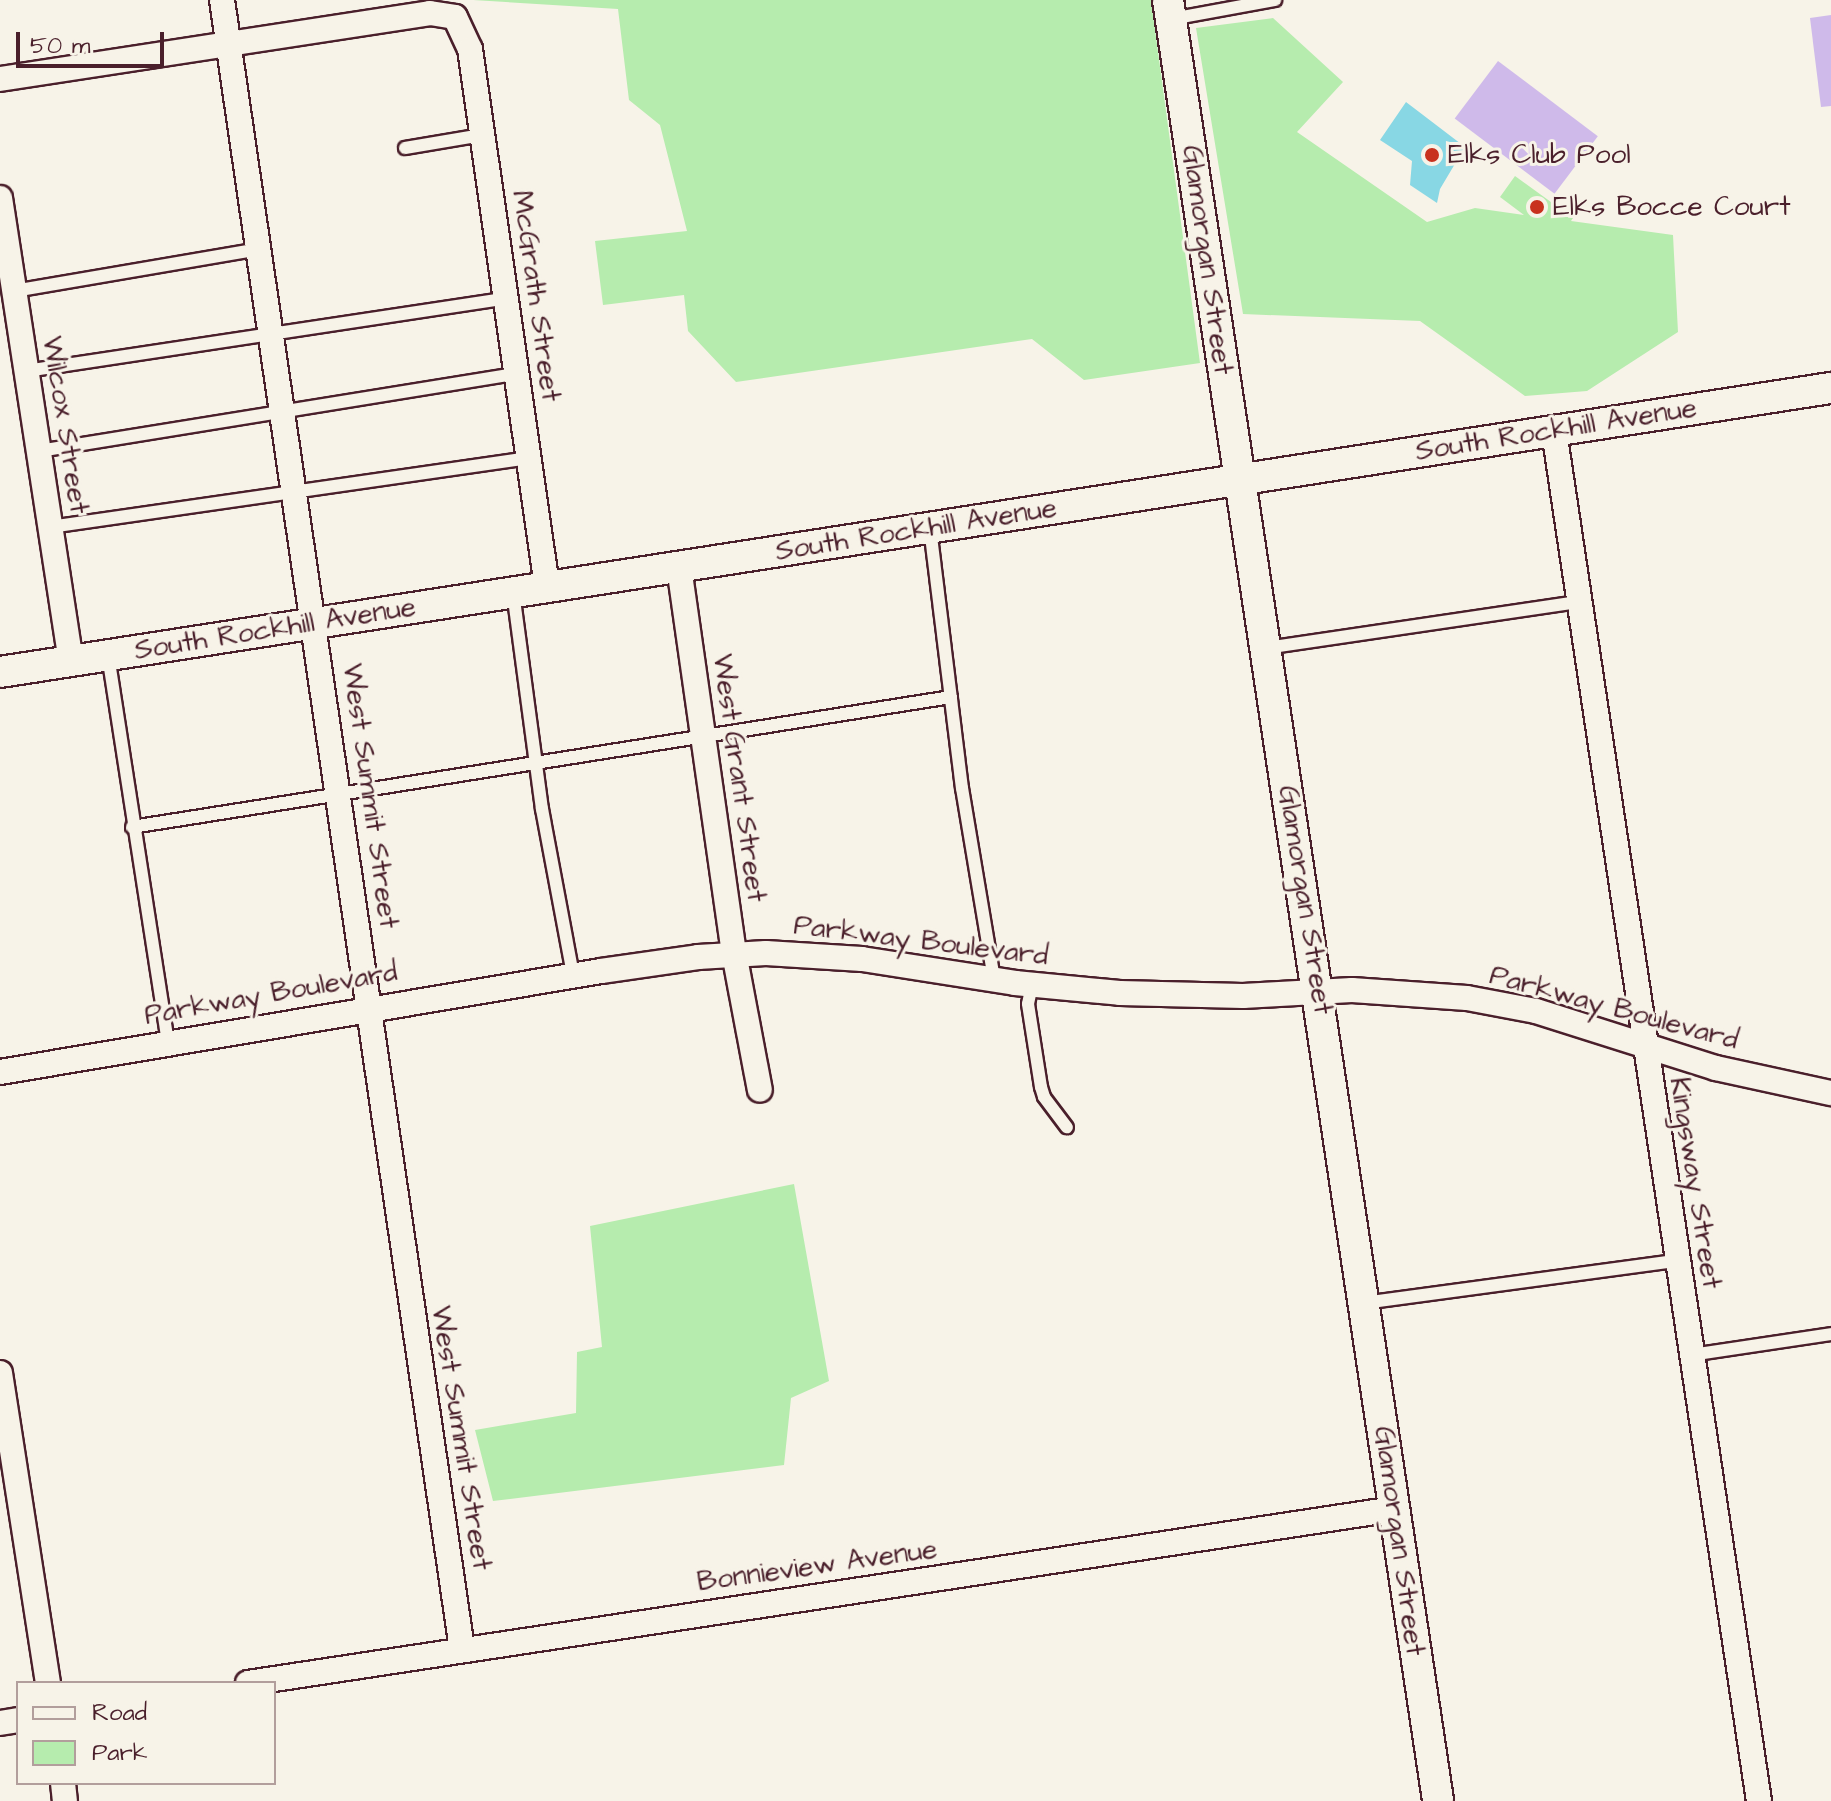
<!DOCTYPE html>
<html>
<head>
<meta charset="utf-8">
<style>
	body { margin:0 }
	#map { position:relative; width:1831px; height:1801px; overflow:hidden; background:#f7f3e8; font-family:"Architects Daughter",sans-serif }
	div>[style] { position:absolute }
	.green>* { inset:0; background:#b6ecae }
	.water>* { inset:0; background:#88d7e4 }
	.building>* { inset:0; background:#cfbaea; transform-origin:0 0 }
	.roads { filter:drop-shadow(2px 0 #4a1f2b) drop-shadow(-2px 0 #4a1f2b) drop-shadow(0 2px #4a1f2b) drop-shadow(0 -2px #4a1f2b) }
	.service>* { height:12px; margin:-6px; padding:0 6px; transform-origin:6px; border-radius:6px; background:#f7f3e8 }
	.minor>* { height:24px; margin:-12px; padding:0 12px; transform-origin:12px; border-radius:12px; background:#f7f3e8 }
	.tertiary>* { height:30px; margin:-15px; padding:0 15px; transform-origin:15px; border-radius:15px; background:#f7f3e8 }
	.dots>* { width:22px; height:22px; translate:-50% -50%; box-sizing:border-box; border:4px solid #f7f3e8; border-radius:50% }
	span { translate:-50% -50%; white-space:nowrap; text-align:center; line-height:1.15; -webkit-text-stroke:6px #f7f3e8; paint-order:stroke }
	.poi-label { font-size:28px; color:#4a1f2b }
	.left { translate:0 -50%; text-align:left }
	.street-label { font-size:28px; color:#4a1f2b }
	.legend { position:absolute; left:16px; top:1681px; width:260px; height:104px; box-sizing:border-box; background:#f7f3e8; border:2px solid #b29e9c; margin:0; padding:10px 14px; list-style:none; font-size:24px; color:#4a1f2b }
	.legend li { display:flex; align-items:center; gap:16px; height:40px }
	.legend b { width:40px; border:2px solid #b29e9c }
	.scale { position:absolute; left:16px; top:32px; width:148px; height:36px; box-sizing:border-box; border:4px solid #4a1f2b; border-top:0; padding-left:10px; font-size:24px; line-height:28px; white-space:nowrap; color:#4a1f2b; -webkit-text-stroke:6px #f7f3e8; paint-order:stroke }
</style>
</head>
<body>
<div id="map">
	<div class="green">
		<div style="clip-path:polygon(473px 0,1151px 0,1200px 363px,1084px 380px,1032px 339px,736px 382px,688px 331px,684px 295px,603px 305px,595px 241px,687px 231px,660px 125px,629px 100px,618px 9px)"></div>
		<div style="clip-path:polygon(1273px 18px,1343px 82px,1297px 132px,1427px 222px,1475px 208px,1524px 215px,1500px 197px,1515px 176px,1573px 218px,1571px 221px,1673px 235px,1678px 332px,1587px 391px,1525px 396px,1420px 321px,1243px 314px,1196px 28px)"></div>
		<div style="clip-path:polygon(794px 1184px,829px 1381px,791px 1398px,784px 1465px,493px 1501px,475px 1430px,576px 1413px,577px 1352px,602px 1347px,590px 1226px)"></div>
	</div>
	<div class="water">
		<div style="clip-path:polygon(1406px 102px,1465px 147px,1440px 189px,1437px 203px,1410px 185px,1412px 161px,1380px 140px)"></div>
	</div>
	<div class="building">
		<div style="clip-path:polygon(1831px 15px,1831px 106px,1821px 107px,1810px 18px)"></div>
		<div style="left:1498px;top:61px;width:125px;height:72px;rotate:37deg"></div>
	</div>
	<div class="roads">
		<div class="service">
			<div style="left:1171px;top:19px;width:106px;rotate:-10.4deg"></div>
			<div style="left:405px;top:148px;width:78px;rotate:-9.6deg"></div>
			<div style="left:14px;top:291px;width:249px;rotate:-9.7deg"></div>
			<div style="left:26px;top:371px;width:486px;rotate:-8.6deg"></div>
			<div style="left:39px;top:451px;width:484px;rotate:-9.2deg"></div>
			<div style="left:50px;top:527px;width:484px;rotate:-8.2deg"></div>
			<div style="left:930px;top:528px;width:262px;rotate:83deg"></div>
			<div style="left:962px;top:788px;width:194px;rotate:80.5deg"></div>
			<div style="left:513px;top:592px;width:219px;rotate:82.4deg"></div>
			<div style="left:542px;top:809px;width:169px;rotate:79.4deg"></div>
			<div style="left:1266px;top:648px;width:316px;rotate:-8.4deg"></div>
			<div style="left:108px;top:655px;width:392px;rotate:81.2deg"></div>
			<div style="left:132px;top:827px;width:829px;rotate:-9.02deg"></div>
			<div style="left:1032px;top:985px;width:19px;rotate:102deg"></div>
			<div style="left:1028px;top:1004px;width:84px;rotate:81.1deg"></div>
			<div style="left:1041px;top:1087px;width:10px;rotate:73deg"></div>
			<div style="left:1044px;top:1097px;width:38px;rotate:53deg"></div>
			<div style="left:1364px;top:1303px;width:315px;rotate:-7.7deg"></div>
			<div style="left:1691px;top:1355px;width:142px;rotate:-8.5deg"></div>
		</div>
		<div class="minor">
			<div style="left:222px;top:0;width:1666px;rotate:81.72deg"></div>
			<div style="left:0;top:79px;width:435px;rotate:-8.7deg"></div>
			<div style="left:430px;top:13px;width:25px;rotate:9deg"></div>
			<div style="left:455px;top:17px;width:35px;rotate:65deg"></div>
			<div style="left:470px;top:49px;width:543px;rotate:81.85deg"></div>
			<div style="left:0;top:198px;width:468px;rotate:81.3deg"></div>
			<div style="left:1554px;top:431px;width:1385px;rotate:81.49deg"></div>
			<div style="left:679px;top:567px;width:390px;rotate:81.9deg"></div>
			<div style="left:734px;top:953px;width:139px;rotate:79.3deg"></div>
			<div style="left:0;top:1072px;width:609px;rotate:-9.54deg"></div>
			<div style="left:601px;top:971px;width:98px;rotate:-8.2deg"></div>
			<div style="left:698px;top:957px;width:68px;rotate:-3.4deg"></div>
			<div style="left:766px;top:953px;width:96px;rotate:3.6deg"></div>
			<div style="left:862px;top:959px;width:155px;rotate:8.9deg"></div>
			<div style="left:1015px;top:983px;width:105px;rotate:5.4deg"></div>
			<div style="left:1120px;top:993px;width:123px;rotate:1.4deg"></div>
			<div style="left:1243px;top:996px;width:109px;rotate:-3.2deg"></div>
			<div style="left:1352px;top:990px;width:115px;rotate:4deg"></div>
			<div style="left:1467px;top:998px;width:70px;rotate:10.7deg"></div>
			<div style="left:1536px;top:1011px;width:189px;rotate:17.6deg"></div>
			<div style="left:1716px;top:1068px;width:118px;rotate:12.3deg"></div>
			<div style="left:0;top:1373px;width:314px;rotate:81.2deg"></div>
			<div style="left:248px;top:1683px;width:1159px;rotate:-8.63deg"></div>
			<div style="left:0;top:1723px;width:18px;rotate:-9deg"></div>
			<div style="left:63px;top:1783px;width:18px;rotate:84deg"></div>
		</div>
		<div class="tertiary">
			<div style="left:1168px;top:0;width:1821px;rotate:81.47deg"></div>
			<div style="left:0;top:672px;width:1853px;rotate:-8.82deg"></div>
		</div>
	</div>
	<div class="dots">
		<div style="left:1432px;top:155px;background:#c8321e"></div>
		<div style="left:1537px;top:207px;background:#c8321e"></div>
	</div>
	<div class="poi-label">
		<span class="left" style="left:1448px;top:155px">Elks Club Pool</span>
		<span class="left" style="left:1553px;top:207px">Elks Bocce Court</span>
	</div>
	<div class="street-label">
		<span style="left:1207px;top:260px;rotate:82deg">Glamorgan Street</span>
		<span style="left:536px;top:296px;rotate:82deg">McGrath Street</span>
		<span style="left:65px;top:425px;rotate:81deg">Wilcox Street</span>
		<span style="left:1556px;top:430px;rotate:-9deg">South Rockhill Avenue</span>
		<span style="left:916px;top:530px;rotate:-9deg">South Rockhill Avenue</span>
		<span style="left:275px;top:629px;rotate:-9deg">South Rockhill Avenue</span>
		<span style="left:739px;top:778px;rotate:82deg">West Grant Street</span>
		<span style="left:370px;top:796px;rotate:82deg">West Summit Street</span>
		<span style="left:1305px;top:900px;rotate:81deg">Glamorgan Street</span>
		<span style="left:921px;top:941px;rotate:7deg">Parkway Boulevard</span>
		<span style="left:271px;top:994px;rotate:-10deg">Parkway Boulevard</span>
		<span style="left:1614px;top:1008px;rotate:15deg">Parkway Boulevard</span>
		<span style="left:1695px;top:1183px;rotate:81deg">Kingsway Street</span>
		<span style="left:461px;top:1438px;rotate:81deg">West Summit Street</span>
		<span style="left:1399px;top:1541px;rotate:82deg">Glamorgan Street</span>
		<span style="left:817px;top:1566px;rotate:-8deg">Bonnieview Avenue</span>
	</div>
	<ul class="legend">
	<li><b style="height:10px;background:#f7f3e8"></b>Road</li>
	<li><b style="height:22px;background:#b6ecae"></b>Park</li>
	</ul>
	<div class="scale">50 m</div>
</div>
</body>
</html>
